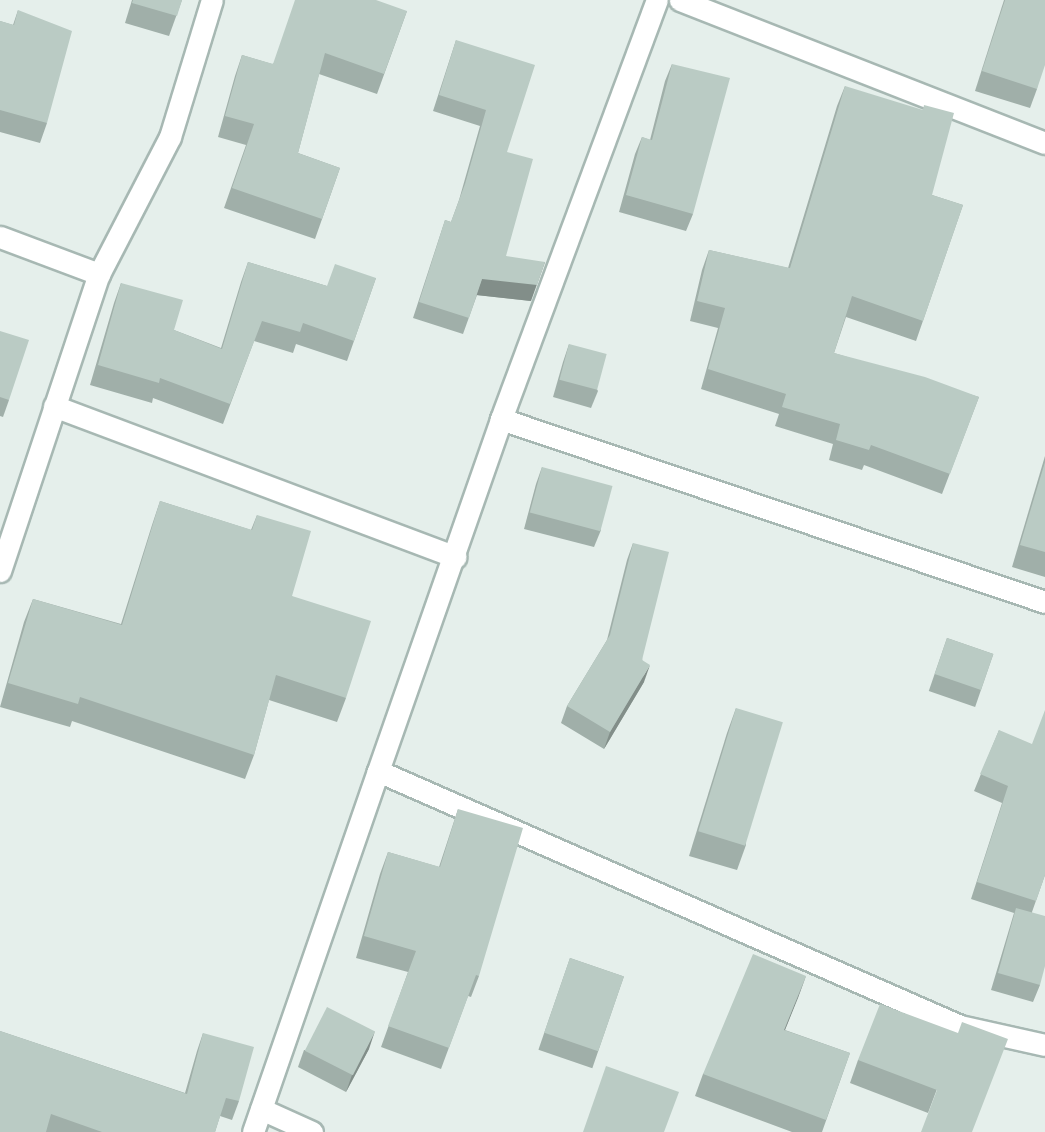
<!DOCTYPE html>
<html>
<head>
<meta charset="utf-8">
<style>
	body { margin:0 }
	#map { position:relative; width:1045px; height:1132px; overflow:hidden; background:#e5efeb; font-family:Quicksand,sans-serif }
	div>[style] { position:absolute }
	.roads { filter:drop-shadow(2px 0 #a7b8b3) drop-shadow(-2px 0 #a7b8b3) drop-shadow(0 2px #a7b8b3) drop-shadow(0 -2px #a7b8b3) }
	.street>* { height:21px; margin:-10.5px; padding:0 10.5px; transform-origin:10.5px; border-radius:10.5px; background:#fff }
	.wall>* { inset:0; background:#a0afa9; transform-origin:0 0 }
	.shaded-wall>* { inset:0; background:#828e89 }
	.building>* { inset:0; background:#bacbc4; transform-origin:0 0 }
	span { translate:-50% -50%; white-space:nowrap; text-align:center; line-height:1.15; -webkit-text-stroke:6px #f7fbf9; paint-order:stroke }
</style>
</head>
<body>
<div id="map">
	<div class="roads">
		<div class="street">
			<div style="left:680px;top:0;width:392px;rotate:21.4deg"></div>
			<div style="left:0;top:237px;width:106px;rotate:20.5deg"></div>
			<div style="left:54px;top:406px;width:429px;rotate:20.6deg"></div>
			<div style="left:501px;top:419px;width:574px;rotate:18.59deg"></div>
			<div style="left:0;top:571px;width:313px;rotate:-71.6deg"></div>
			<div style="left:99px;top:274px;width:154px;rotate:-62.6deg"></div>
			<div style="left:170px;top:137px;width:143px;rotate:-73deg"></div>
			<div style="left:378px;top:771px;width:373px;rotate:-70.7deg"></div>
			<div style="left:501px;top:419px;width:447px;rotate:-69.6deg"></div>
			<div style="left:261px;top:1109px;width:56px;rotate:24.3deg"></div>
			<div style="left:253px;top:1132px;width:382px;rotate:-70.9deg"></div>
			<div style="left:378px;top:771px;width:635px;rotate:23.66deg"></div>
			<div style="left:960px;top:1026px;width:87px;rotate:12.6deg"></div>
		</div>
	</div>
	<div class="wall">
		<div style="clip-path:polygon(132px 0,182px 0,169px 36px,125px 23px)"></div>
		<div style="clip-path:polygon(1004px 0,1045px 0,1037px 89px,1030px 108px,975px 91px)"></div>
		<div style="clip-path:polygon(18px 10px,47px 123px,40px 143px,0 132px,0 21px,13px 25px)"></div>
		<div style="clip-path:polygon(407px 11px,377px 94px,319px 74px,298px 153px,340px 168px,315px 239px,224px 208px,246px 145px,218px 137px,235px 76px,242px 55px,272px 64px)"></div>
		<div style="clip-path:polygon(456px 40px,507px 152px,506px 256px,531px 301px,477px 295px,463px 334px,413px 318px,445px 220px,451px 222px,459px 200px,480px 126px,433px 111px)"></div>
		<div style="clip-path:polygon(672px 64px,693px 214px,686px 231px,619px 212px,635px 154px,642px 137px,650px 140px,665px 81px)"></div>
		<div style="clip-path:polygon(845px 86px,932px 195px,963px 205px,916px 341px,846px 317px,834px 353px,979px 397px,942px 494px,864px 465px,862px 470px,829px 460px,833px 444px,775px 426px,779px 414px,701px 389px,718px 328px,690px 321px,702px 270px,709px 250px,788px 268px,837px 106px)"></div>
		<div style="clip-path:polygon(248px 262px,327px 286px,376px 278px,347px 361px,296px 344px,293px 353px,254px 341px,223px 424px,153px 398px,152px 403px,90px 385px,114px 303px,121px 283px,174px 330px,221px 348px,241px 282px)"></div>
		<div style="clip-path:polygon(0 331px,9px 400px,3px 417px,0 416px)"></div>
		<div style="clip-path:polygon(569px 344px,598px 391px,591px 408px,553px 397px,563px 362px)"></div>
		<div style="clip-path:polygon(1045px 456px,1045px 577px,1012px 567px)"></div>
		<div style="clip-path:polygon(542px 467px,601px 530px,594px 547px,524px 529px,536px 484px)"></div>
		<div style="clip-path:polygon(160px 501px,251px 530px,257px 515px,292px 596px,346px 698px,337px 722px,269px 700px,254px 755px,245px 779px,72px 721px,70px 727px,0 707px,24px 622px,33px 599px,121px 624px,152px 525px)"></div>
		<div style="clip-path:polygon(633px 543px,644px 682px,604px 749px,561px 723px,567px 706px,607px 640px,627px 560px)"></div>
		<div style="left:947px;top:638px;width:49px;height:56px;rotate:19deg"></div>
		<div style="clip-path:polygon(736px 708px,746px 845px,737px 870px,689px 856px,727px 733px)"></div>
		<div style="clip-path:polygon(999px 730px,1045px 875px,1032px 912px,1040px 985px,1033px 1002px,991px 990px,1014px 913px,971px 899px,1002px 803px,974px 791px)"></div>
		<div style="clip-path:polygon(458px 809px,479px 976px,471px 997px,468px 996px,441px 1069px,381px 1047px,408px 972px,356px 958px,380px 874px,388px 852px,439px 867px)"></div>
		<div style="left:570px;top:958px;width:57px;height:97px;rotate:19deg"></div>
		<div style="clip-path:polygon(806px 976px,785px 1030px,850px 1053px,822px 1132px,792px 1132px,695px 1096px,703px 1074px)"></div>
		<div style="clip-path:polygon(0 1031px,185px 1093px,197px 1051px,203px 1033px,239px 1101px,232px 1120px,220px 1116px,215px 1132px,0 1132px)"></div>
		<div style="clip-path:polygon(958px 1033px,928px 1113px,850px 1083px,858px 1060px)"></div>
		<div style="clip-path:polygon(369px 1049px,346px 1092px,298px 1067px,304px 1050px)"></div>
	</div>
	<div class="shaded-wall">
		<div style="clip-path:polygon(545px 262px,531px 301px,476px 295px,482px 279px)"></div>
		<div style="clip-path:polygon(650px 665px,644px 682px,604px 749px,610px 732px)"></div>
		<div style="clip-path:polygon(806px 976px,798px 998px,776px 1052px,784px 1030px)"></div>
		<div style="clip-path:polygon(375px 1031px,369px 1049px,346px 1092px,352px 1075px)"></div>
	</div>
	<div class="building">
		<div style="clip-path:polygon(133px 0,182px 0,177px 16px,132px 3px)"></div>
		<div style="clip-path:polygon(295px 0,376px 0,407px 11px,384px 74px,325px 53px,298px 153px,340px 168px,322px 219px,232px 188px,254px 124px,225px 116px,242px 55px,273px 64px)"></div>
		<div style="clip-path:polygon(1005px 0,1045px 0,1045px 65px,1037px 89px,982px 71px)"></div>
		<div style="clip-path:polygon(18px 10px,72px 31px,47px 123px,0 110px,0 21px,14px 25px)"></div>
		<div style="clip-path:polygon(456px 40px,535px 65px,507px 152px,533px 159px,506px 256px,545px 262px,537px 285px,482px 279px,469px 318px,419px 302px,445px 220px,451px 222px,465px 184px,486px 110px,439px 95px)"></div>
		<div style="clip-path:polygon(672px 64px,730px 78px,693px 214px,626px 195px,642px 137px,652px 140px)"></div>
		<div style="clip-path:polygon(845px 86px,923px 110px,924px 105px,954px 113px,932px 195px,963px 205px,923px 321px,852px 296px,834px 353px,925px 377px,979px 397px,950px 474px,871px 445px,869px 450px,836px 440px,840px 424px,782px 407px,786px 394px,708px 369px,725px 308px,697px 301px,709px 250px,790px 268px)"></div>
		<div style="clip-path:polygon(248px 262px,327px 286px,335px 264px,376px 278px,354px 341px,303px 323px,300px 332px,262px 321px,230px 404px,160px 378px,159px 383px,98px 365px,121px 283px,183px 300px,174px 330px,222px 349px)"></div>
		<div style="clip-path:polygon(0 331px,29px 340px,9px 400px,0 397px)"></div>
		<div style="left:569px;top:344px;width:39px;height:37px;rotate:15deg"></div>
		<div style="clip-path:polygon(1045px 462px,1045px 552px,1020px 545px)"></div>
		<div style="left:542px;top:467px;width:73px;height:47px;rotate:15deg"></div>
		<div style="clip-path:polygon(160px 501px,252px 530px,257px 515px,311px 531px,292px 596px,371px 621px,346px 698px,276px 675px,254px 755px,80px 697px,78px 704px,8px 683px,33px 599px,122px 625px)"></div>
		<div style="clip-path:polygon(633px 543px,669px 552px,642px 660px,650px 665px,610px 732px,567px 706px,610px 635px)"></div>
		<div style="left:947px;top:638px;width:49px;height:38px;rotate:19deg"></div>
		<div style="left:736px;top:708px;width:49px;height:129px;rotate:17deg"></div>
		<div style="clip-path:polygon(1045px 710px,1045px 875px,1036px 901px,977px 882px,1008px 786px,980px 774px,999px 730px,1032px 744px)"></div>
		<div style="clip-path:polygon(458px 809px,523px 828px,479px 976px,476px 975px,449px 1048px,388px 1026px,416px 951px,364px 936px,388px 852px,440px 867px)"></div>
		<div style="clip-path:polygon(1016px 908px,1045px 916px,1045px 966px,1040px 985px,998px 973px)"></div>
		<div style="clip-path:polygon(753px 954px,806px 976px,784px 1030px,850px 1053px,826px 1120px,703px 1074px)"></div>
		<div style="left:570px;top:958px;width:57px;height:79px;rotate:19deg"></div>
		<div style="clip-path:polygon(880px 1004px,958px 1033px,962px 1022px,1008px 1039px,972px 1132px,921px 1132px,937px 1090px,858px 1060px)"></div>
		<div style="left:327px;top:1007px;width:54px;height:49px;rotate:27deg"></div>
		<div style="clip-path:polygon(0 1031px,187px 1094px,203px 1033px,254px 1047px,239px 1101px,226px 1098px,215px 1132px,102px 1132px,51px 1114px,46px 1132px,0 1132px)"></div>
		<div style="clip-path:polygon(606px 1066px,679px 1092px,664px 1132px,583px 1132px)"></div>
	</div>
</div>
</body>
</html>
